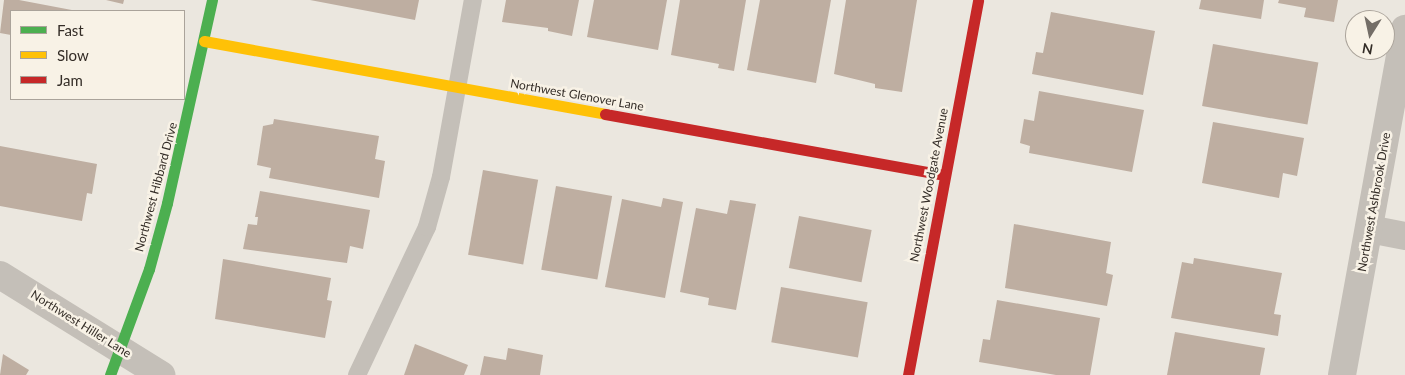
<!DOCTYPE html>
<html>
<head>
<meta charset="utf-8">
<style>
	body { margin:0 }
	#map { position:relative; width:1405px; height:375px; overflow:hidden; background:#ebe7df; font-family:Lato,sans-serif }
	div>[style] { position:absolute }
	.building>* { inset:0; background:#beaea1; transform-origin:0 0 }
	.lane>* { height:18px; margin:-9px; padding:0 9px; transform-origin:9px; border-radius:9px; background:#c4bfb8 }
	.street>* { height:28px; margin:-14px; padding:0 14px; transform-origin:14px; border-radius:14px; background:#c4bfb8 }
	.fast>* { height:11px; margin:-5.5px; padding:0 5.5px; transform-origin:5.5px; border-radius:5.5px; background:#4caf50 }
	.slow>* { height:11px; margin:-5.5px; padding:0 5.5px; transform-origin:5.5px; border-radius:5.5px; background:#ffc107 }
	.jam>* { height:11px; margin:-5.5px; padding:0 5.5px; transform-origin:5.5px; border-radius:5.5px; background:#c62828 }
	span { translate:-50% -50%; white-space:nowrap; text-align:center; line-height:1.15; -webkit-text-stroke:5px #f8f2e6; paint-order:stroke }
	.street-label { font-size:12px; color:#342d27 }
	.legend { position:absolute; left:10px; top:10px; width:175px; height:90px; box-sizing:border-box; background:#f8f2e6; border:1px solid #aaa39a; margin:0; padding:6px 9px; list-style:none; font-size:15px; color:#342d27 }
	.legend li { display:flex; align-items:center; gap:10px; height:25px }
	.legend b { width:25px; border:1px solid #aaa39a }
	.north { position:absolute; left:1345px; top:10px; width:50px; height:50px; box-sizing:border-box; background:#f8f2e6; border:1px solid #aaa39a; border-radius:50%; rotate:190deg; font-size:14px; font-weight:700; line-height:20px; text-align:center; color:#342d27 }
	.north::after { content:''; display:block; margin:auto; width:18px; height:22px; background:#746e67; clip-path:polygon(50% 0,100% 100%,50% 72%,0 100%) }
</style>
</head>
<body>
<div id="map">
	<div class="building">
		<div style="clip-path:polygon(4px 0,19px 0,77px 11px,11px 11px,11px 35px,0 33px)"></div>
		<div style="clip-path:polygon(106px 0,124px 0,123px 4px)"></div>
		<div style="clip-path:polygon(310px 0,419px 0,415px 20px)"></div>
		<div style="clip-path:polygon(506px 0,579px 0,572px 36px,548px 31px,548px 28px,502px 22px)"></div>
		<div style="clip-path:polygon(594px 0,667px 0,658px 50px,587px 37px)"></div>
		<div style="clip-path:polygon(680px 0,746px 0,734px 71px,718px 68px,719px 64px,671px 55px)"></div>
		<div style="clip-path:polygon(760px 0,831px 0,816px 83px,747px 70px)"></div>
		<div style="clip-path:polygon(846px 0,917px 0,902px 92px,875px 88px,875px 84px,834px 74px)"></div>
		<div style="clip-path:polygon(1201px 0,1264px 0,1261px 19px,1199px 9px)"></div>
		<div style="clip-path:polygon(1279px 0,1338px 0,1334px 22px,1304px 17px,1306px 8px,1278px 3px)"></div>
		<div style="clip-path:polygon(1051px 12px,1155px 31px,1143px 95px,1032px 74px,1036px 52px,1043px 53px)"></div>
		<div style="left:1213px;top:44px;width:107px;height:63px;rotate:10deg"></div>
		<div style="clip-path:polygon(1039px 91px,1144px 110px,1132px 172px,1029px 153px,1030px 146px,1020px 143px,1024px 119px,1034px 121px)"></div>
		<div style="clip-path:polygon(274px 119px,379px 136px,375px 159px,385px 161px,379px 198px,269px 178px,271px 168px,257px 165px,263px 126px,273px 124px)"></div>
		<div style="clip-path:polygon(1213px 122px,1304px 138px,1297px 176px,1283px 173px,1279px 198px,1202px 183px)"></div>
		<div style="clip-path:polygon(0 146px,97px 164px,92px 194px,87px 193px,82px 221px,0 206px)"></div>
		<div style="left:483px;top:170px;width:56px;height:86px;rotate:10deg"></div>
		<div style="left:556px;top:186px;width:57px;height:85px;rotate:10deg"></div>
		<div style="clip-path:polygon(260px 191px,370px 210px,363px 249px,350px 246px,347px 263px,243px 249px,248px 224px,257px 225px,258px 217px,255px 217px)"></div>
		<div style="clip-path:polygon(663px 198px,683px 202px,665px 298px,605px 287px,622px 199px,661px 207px)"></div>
		<div style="clip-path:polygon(730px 200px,756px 204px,736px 310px,708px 305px,709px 298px,680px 292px,696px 208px,727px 214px)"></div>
		<div style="left:799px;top:216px;width:74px;height:53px;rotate:11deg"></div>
		<div style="clip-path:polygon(1014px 224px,1111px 242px,1106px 273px,1113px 275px,1107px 306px,1005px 288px)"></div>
		<div style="clip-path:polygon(1194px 258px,1282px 273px,1274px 314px,1281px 315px,1278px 336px,1171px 318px,1182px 262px,1193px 264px)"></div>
		<div style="clip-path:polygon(223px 259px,331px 278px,327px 300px,332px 301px,325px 338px,215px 319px)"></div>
		<div style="left:781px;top:287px;width:88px;height:56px;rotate:10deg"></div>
		<div style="clip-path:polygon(997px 300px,1100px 318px,1090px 375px,1056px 375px,979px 362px,983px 339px,990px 340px)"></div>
		<div style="clip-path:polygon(1175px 332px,1265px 348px,1260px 375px,1167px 375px)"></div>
		<div style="clip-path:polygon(415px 344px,468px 365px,464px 375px,404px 375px)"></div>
		<div style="clip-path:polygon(508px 348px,543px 355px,540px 375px,480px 375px,484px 356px,506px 360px)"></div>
		<div style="clip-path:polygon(3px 354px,29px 370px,26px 375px,0 375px)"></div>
	</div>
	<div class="lane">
		<div style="left:357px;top:375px;width:164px;rotate:-64.7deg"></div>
		<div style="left:427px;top:227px;width:52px;rotate:-74.4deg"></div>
		<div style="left:441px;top:177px;width:180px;rotate:-79.8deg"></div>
	</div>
	<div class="street">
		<div style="left:1369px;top:229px;width:37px;rotate:11deg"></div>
		<div style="left:0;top:275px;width:190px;rotate:31.8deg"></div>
		<div style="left:1342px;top:375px;width:352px;rotate:-79.7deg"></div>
	</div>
	<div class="fast">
		<div style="left:110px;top:375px;width:113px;rotate:-69.8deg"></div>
		<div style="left:149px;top:269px;width:68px;rotate:-74.7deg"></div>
		<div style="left:167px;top:203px;width:208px;rotate:-77.5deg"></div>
	</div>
	<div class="slow">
		<div style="left:204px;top:41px;width:408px;rotate:10.3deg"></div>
	</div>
	<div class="jam">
		<div style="left:605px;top:114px;width:344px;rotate:10.2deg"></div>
		<div style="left:908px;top:375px;width:381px;rotate:-79.4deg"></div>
	</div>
	<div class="street-label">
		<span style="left:577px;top:95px;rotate:10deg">Northwest Glenover Lane</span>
		<span style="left:929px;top:185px;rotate:-79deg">Northwest Woodgate Avenue</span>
		<span style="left:156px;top:187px;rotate:-75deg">Northwest Hibbard Drive</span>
		<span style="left:1374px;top:202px;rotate:-80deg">Northwest Ashbrook Drive</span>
		<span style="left:81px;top:324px;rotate:32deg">Northwest Hiller Lane</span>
	</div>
	<ul class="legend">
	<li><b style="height:6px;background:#4caf50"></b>Fast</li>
	<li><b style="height:6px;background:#ffc107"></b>Slow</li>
	<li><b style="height:6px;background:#c62828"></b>Jam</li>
	</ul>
	<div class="north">N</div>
</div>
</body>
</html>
